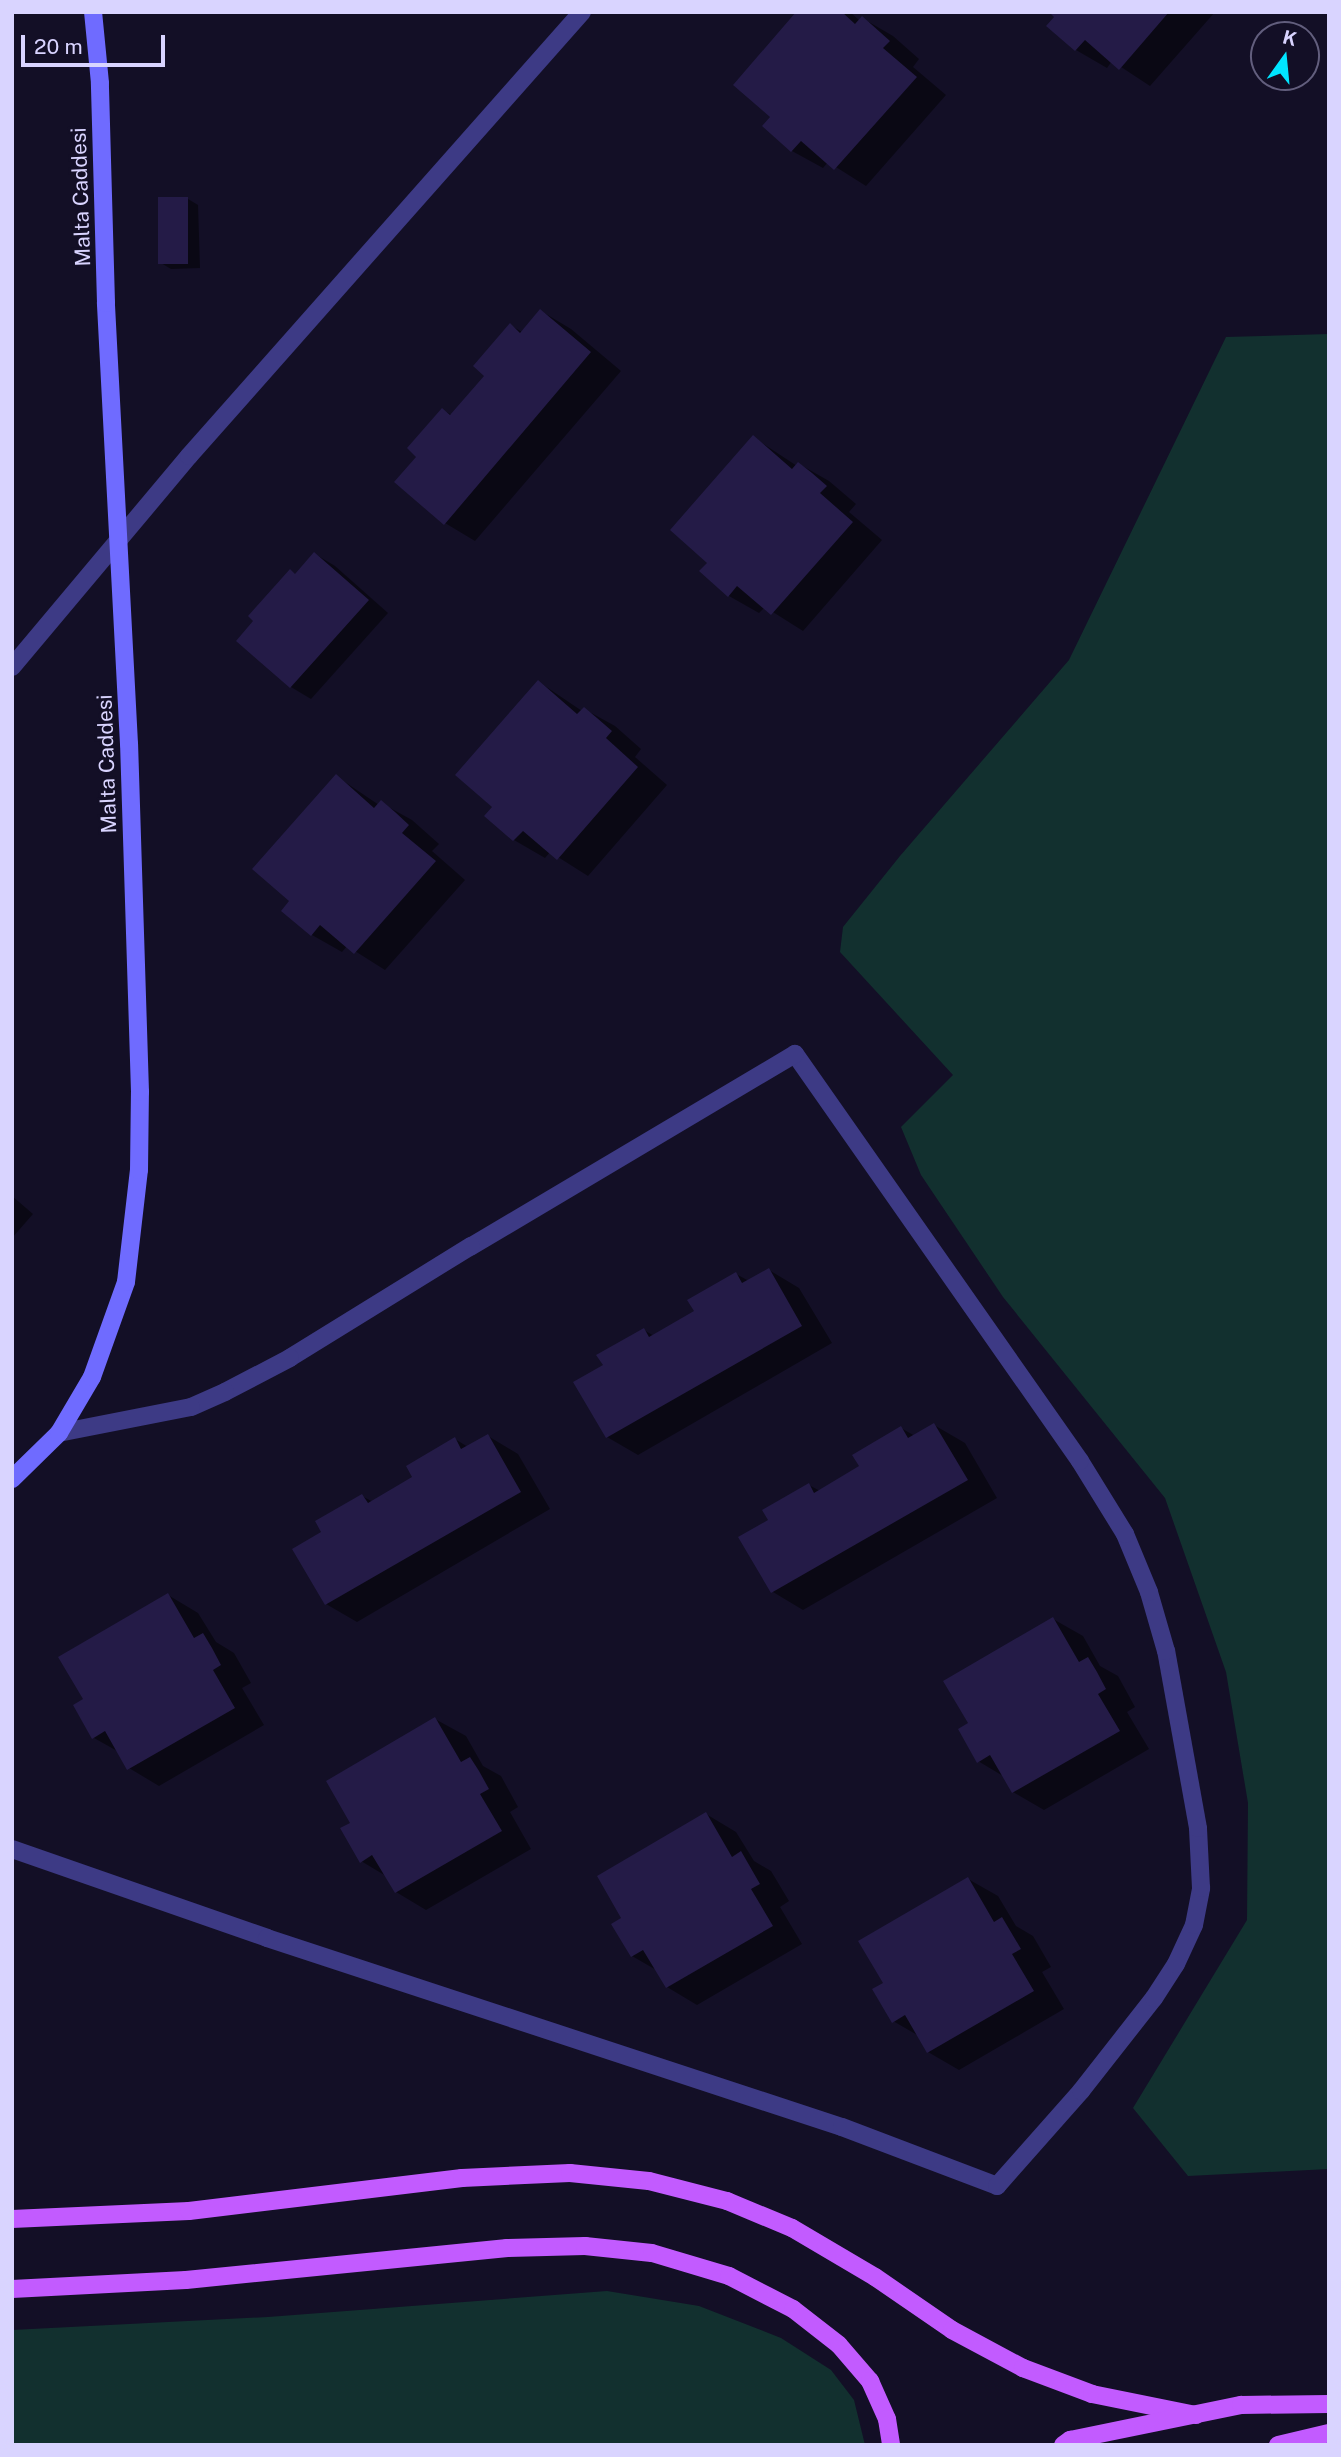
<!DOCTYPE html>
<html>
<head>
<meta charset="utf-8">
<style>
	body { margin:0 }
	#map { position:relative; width:1341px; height:2457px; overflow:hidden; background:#130f26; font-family:"Public Sans",sans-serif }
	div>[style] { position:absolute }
	.green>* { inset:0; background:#12302f }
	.shadow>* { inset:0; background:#0007 }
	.building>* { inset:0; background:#241b47; transform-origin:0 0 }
	.minor>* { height:18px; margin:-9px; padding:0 9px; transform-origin:9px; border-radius:9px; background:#3d3a85 }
	.secondary>* { height:18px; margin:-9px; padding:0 9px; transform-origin:9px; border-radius:9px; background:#6f6bff }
	.primary>* { height:18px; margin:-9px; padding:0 9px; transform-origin:9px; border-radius:9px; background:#c25bff }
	span { translate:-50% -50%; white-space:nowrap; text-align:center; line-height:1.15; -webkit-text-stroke:5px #130f26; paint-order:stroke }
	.street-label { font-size:21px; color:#d9d4ff }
	.frame { position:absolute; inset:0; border:14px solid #d9d4ff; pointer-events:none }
	.north { position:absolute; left:1250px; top:21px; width:70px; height:70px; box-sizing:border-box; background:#130f26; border:2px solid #625e7d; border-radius:50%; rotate:15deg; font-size:19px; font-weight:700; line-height:28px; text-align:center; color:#d9d4ff }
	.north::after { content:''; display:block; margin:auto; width:24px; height:32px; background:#00e5ff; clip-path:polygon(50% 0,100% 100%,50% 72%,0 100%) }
	.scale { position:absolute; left:21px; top:35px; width:144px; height:32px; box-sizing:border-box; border:4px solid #d9d4ff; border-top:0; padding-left:9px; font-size:21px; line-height:24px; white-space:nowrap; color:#d9d4ff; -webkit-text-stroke:5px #130f26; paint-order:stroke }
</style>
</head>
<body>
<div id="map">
	<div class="green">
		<div style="clip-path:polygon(1329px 334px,1329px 2169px,1188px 2176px,1133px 2108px,1247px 1920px,1248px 1803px,1226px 1672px,1165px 1498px,1003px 1297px,921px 1175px,901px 1127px,953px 1075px,840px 952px,843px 927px,900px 856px,1069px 660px,1226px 337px)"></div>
		<div style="clip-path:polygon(607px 2291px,699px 2306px,781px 2338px,831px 2370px,854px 2400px,865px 2445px,12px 2445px,12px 2330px,268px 2317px)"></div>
	</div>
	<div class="shadow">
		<div style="clip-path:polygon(799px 12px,850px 12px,860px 21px,862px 18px,893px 36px,919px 59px,913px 67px,946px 95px,866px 186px,828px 162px,823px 168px,792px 151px,764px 126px,773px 117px)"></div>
		<div style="clip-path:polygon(1052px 12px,1215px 12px,1150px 86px,1112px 61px,1107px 68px,1076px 50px,1049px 25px,1057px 17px)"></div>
		<div style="clip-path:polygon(188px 199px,198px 205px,200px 268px,171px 269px,161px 263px)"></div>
		<div style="clip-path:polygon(541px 311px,571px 329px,621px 371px,475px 541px,445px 523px,418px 457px,443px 410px,452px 415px,486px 376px,510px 325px,522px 332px)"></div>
		<div style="clip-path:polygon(753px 437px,797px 466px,799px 464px,829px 481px,856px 504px,849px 512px,882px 540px,803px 631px,765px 607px,759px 613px,729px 596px,701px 571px,709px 563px)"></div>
		<div style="clip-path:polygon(315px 554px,335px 566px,388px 613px,311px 699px,291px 687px,296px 575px)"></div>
		<div style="clip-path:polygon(539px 682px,582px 711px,584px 709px,615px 726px,641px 749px,635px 757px,667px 785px,588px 876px,550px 852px,545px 858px,514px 840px,486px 816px,494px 807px)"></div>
		<div style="clip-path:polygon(336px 776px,379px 805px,381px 803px,412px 820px,439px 844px,432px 851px,465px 880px,385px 970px,347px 946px,342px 952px,312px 935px,292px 901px)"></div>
		<div style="clip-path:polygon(12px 1196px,33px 1214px,12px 1238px)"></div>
		<div style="clip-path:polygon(769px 1270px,799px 1288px,832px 1343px,638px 1455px,607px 1437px,605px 1365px,644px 1330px,654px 1336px,696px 1312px,736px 1274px,749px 1281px)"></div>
		<div style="clip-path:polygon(934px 1425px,965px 1443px,997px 1498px,803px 1610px,773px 1592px,741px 1538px,770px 1520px,809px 1485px,820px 1491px,861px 1467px,901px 1428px,915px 1436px)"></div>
		<div style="clip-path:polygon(488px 1436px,518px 1454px,550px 1509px,357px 1622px,326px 1604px,324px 1532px,362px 1496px,373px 1502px,415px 1478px,455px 1439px,468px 1447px)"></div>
		<div style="clip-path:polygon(168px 1595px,198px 1613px,216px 1642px,234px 1653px,251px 1683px,242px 1688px,264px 1725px,159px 1786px,129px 1768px,119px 1752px,94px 1738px,85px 1700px)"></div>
		<div style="clip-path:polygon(1053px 1619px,1083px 1636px,1100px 1666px,1118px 1676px,1135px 1707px,1127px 1712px,1149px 1749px,1044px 1810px,1013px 1792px,1003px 1776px,978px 1761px,970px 1724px)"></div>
		<div style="clip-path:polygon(435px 1719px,466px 1736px,483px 1766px,501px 1776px,518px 1807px,510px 1812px,531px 1849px,426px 1910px,396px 1892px,386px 1876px,361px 1861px,352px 1823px)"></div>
		<div style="clip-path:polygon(706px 1814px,736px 1832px,754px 1861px,771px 1871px,789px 1901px,780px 1907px,802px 1944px,697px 2005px,667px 1987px,658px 1971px,632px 1956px,624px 1918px)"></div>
		<div style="clip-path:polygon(968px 1879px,998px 1896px,1016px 1926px,1033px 1936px,1051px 1967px,1042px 1972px,1064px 2009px,959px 2070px,928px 2052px,919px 2036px,893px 2021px,885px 1983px)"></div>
	</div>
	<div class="building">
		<div style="clip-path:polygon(796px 12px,842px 12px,855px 24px,862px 16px,890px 41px,883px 48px,917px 77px,834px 170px,801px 141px,791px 152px,762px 126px,770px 117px,733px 85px)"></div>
		<div style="clip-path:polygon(1049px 12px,1169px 12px,1119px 70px,1085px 40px,1075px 51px,1046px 26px,1054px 17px)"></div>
		<div style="left:158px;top:197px;width:30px;height:67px"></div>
		<div style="clip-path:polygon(540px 309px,591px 352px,444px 525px,394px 482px,416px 457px,407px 448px,442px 408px,450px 415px,484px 376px,473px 366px,510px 323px,520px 333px)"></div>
		<div style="clip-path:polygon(753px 435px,792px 469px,798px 462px,812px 473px,827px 486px,820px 493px,853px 522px,771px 615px,737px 586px,728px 597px,699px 571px,707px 563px,670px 530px)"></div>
		<div style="clip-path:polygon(314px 552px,369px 600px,290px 688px,236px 641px,253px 621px,248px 616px,290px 569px,295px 574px)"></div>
		<div style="clip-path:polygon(538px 680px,577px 714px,584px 707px,597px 718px,612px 731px,606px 738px,638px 767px,557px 860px,523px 831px,513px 841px,484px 816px,492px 807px,455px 775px)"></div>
		<div style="clip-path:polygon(336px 774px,374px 808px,381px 800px,395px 812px,409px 825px,402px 833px,436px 861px,354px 954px,320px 925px,311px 936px,281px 911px,289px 901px,252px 869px)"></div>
		<div style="clip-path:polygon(769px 1268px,802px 1326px,606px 1438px,573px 1382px,603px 1365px,596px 1355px,644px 1328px,649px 1337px,694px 1311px,687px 1300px,736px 1272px,742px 1283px)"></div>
		<div style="clip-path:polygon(934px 1423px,968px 1480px,771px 1593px,738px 1537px,768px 1520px,762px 1510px,809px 1483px,814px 1493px,859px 1466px,852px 1455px,901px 1426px,908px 1438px)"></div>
		<div style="clip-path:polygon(488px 1434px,521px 1492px,325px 1605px,292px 1549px,321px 1532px,315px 1521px,362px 1494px,368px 1503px,412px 1477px,406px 1466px,455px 1437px,461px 1449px)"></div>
		<div style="clip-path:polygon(168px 1593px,194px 1638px,203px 1633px,212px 1648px,221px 1665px,213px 1670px,235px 1708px,127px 1770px,105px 1731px,92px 1739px,73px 1705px,83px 1699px,58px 1657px)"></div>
		<div style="clip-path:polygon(1053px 1617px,1079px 1662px,1088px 1657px,1097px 1672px,1106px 1689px,1098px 1694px,1120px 1731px,1012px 1793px,990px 1755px,977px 1763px,958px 1729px,968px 1723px,943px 1681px)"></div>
		<div style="clip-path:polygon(435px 1717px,461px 1762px,470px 1757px,479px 1771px,489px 1789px,480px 1794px,502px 1831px,395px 1893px,372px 1855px,360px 1863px,340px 1828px,350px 1823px,326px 1781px)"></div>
		<div style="clip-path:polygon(706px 1812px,732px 1857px,741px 1851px,760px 1884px,751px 1889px,773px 1926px,666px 1988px,643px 1950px,631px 1957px,611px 1924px,621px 1918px,597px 1876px)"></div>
		<div style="clip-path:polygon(968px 1877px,994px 1922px,1002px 1917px,1021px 1949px,1012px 1954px,1034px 1991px,927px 2053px,905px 2015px,892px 2023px,872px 1989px,883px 1983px,858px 1941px)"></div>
	</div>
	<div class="minor">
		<div style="left:12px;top:667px;width:275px;rotate:-50deg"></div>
		<div style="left:189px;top:456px;width:593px;rotate:-48.49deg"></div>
		<div style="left:12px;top:1849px;width:270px;rotate:19.2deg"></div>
		<div style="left:267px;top:1938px;width:605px;rotate:18.2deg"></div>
		<div style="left:842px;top:2127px;width:166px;rotate:20.8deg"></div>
		<div style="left:997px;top:2186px;width:127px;rotate:-48.5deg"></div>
		<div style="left:1081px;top:2091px;width:118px;rotate:-51.9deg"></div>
		<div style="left:1154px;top:1998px;width:40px;rotate:-57.1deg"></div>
		<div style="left:1176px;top:1964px;width:43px;rotate:-65.2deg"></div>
		<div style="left:1194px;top:1925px;width:38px;rotate:-79deg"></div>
		<div style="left:1201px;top:1888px;width:60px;rotate:-92.9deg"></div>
		<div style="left:1198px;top:1828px;width:180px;rotate:-100.2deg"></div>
		<div style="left:1166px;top:1651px;width:61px;rotate:-106.1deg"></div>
		<div style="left:1149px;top:1592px;width:63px;rotate:-112.5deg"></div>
		<div style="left:1125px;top:1534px;width:86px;rotate:-121.7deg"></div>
		<div style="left:1080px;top:1461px;width:497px;rotate:-125deg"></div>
		<div style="left:795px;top:1054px;width:377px;rotate:149.3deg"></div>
		<div style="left:471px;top:1246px;width:213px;rotate:148.3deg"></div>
		<div style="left:290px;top:1358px;width:73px;rotate:152.4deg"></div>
		<div style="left:225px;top:1392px;width:37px;rotate:156deg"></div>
		<div style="left:191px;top:1407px;width:135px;rotate:168.9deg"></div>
	</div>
	<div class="secondary">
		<div style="left:12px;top:1479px;width:66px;rotate:-44.4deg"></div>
		<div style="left:59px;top:1433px;width:65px;rotate:-59.5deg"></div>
		<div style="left:92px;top:1377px;width:101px;rotate:-70.3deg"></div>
		<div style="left:126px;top:1282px;width:113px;rotate:-83.4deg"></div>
		<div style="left:139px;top:1170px;width:78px;rotate:-89.3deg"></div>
		<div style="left:140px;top:1092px;width:348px;rotate:-91.8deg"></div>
		<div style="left:129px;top:744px;width:442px;rotate:-93deg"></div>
		<div style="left:106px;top:303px;width:220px;rotate:-91.6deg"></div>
		<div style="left:100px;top:83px;width:71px;rotate:-95.6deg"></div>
	</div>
	<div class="primary">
		<div style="left:12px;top:2219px;width:177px;rotate:-2.6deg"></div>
		<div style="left:189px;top:2211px;width:275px;rotate:-6.9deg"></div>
		<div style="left:462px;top:2178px;width:108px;rotate:-2.7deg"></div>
		<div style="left:570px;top:2173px;width:79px;rotate:5.8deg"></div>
		<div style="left:649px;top:2181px;width:81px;rotate:14.4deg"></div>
		<div style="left:727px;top:2201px;width:70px;rotate:22.6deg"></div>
		<div style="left:792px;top:2228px;width:96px;rotate:30.6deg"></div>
		<div style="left:875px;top:2277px;width:93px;rotate:34.5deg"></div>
		<div style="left:952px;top:2330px;width:81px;rotate:28.2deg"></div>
		<div style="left:1023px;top:2368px;width:74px;rotate:20.6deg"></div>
		<div style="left:1092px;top:2394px;width:106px;rotate:11.4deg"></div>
		<div style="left:12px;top:2289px;width:174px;rotate:-3deg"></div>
		<div style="left:186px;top:2280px;width:323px;rotate:-5.7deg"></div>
		<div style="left:507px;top:2248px;width:78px;rotate:-1.5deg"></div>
		<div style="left:585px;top:2246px;width:67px;rotate:6deg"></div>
		<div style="left:652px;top:2253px;width:80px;rotate:16.6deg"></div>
		<div style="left:729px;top:2276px;width:72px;rotate:27.3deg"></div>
		<div style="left:793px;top:2309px;width:58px;rotate:38deg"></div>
		<div style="left:839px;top:2345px;width:48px;rotate:49.3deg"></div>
		<div style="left:870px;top:2381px;width:42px;rotate:65.9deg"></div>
		<div style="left:887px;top:2419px;width:26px;rotate:81deg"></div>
		<div style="left:1063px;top:2445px;width:9px;rotate:-36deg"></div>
		<div style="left:1070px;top:2440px;width:175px;rotate:-11.6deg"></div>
		<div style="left:1241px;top:2405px;width:88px;rotate:-0.7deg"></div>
		<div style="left:1278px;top:2445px;width:52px;rotate:-13.2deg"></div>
	</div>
	<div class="street-label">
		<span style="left:81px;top:197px;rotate:-92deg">Malta Caddesi</span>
		<span style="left:107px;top:764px;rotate:-92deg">Malta Caddesi</span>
	</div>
	<div class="frame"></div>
	<div class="north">K</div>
	<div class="scale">20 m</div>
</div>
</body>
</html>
